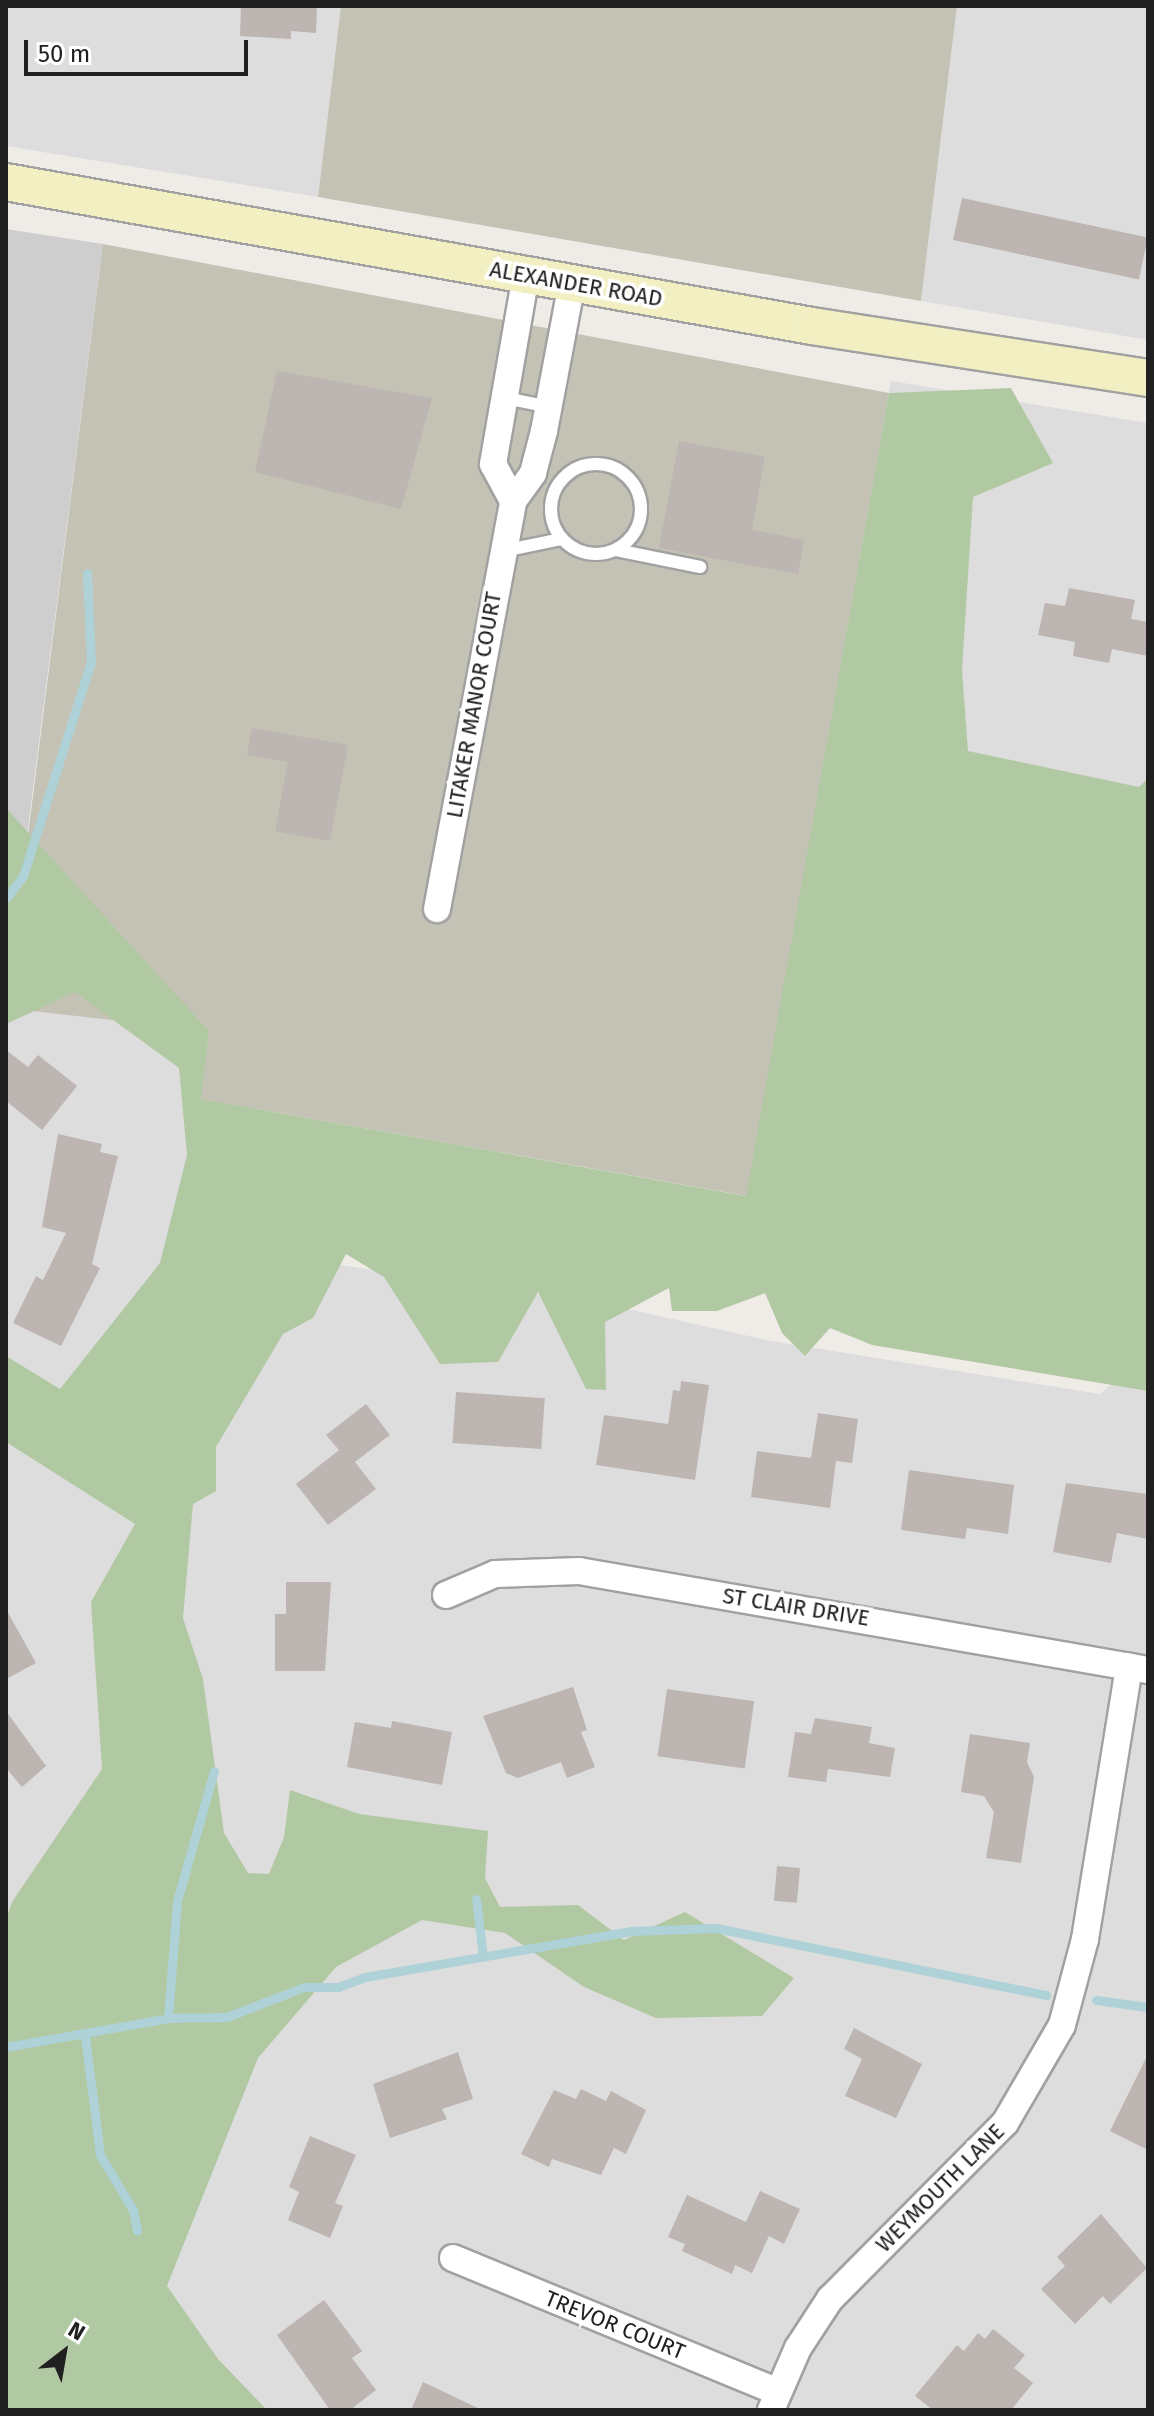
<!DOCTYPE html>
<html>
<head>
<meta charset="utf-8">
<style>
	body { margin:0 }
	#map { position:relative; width:1154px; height:2416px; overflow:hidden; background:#efece8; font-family:"Fira Sans",sans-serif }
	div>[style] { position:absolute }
	.residential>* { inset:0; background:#dedddd }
	.religious>* { inset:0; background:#cecece }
	.construction>* { inset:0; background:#c3c2b4 }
	.forest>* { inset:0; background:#b1c9a2 }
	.stream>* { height:9px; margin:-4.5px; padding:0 4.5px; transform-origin:4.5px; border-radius:4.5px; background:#aed2d7 }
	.building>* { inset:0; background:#bcb5b1; transform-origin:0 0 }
	.roads { filter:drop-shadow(2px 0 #a1a1a1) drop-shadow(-2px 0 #a1a1a1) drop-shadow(0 2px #a1a1a1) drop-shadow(0 -2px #a1a1a1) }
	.lane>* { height:12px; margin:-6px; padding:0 6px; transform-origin:6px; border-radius:6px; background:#fff }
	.lane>.ring { margin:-6px; padding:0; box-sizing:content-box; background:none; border:12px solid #fff; border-radius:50% }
	.street>* { height:26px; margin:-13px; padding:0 13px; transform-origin:13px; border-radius:13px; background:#fff }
	.secondary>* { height:36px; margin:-18px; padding:0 18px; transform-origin:18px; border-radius:18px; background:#f2f0c3 }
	span { translate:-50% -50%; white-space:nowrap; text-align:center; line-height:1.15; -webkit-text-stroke:7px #fff; paint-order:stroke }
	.street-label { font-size:22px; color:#202020 }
	.frame { position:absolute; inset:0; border:8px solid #202020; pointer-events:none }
	.north { position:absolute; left:24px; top:2312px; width:80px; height:80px; -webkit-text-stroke:6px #fff; paint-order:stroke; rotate:31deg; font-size:22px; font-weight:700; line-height:32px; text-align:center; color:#202020 }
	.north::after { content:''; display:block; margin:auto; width:28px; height:36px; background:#202020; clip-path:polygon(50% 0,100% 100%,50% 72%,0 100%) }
	.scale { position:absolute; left:24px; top:40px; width:224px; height:36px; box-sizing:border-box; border:4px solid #202020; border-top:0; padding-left:10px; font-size:24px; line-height:28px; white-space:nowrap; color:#202020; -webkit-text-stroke:6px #fff; paint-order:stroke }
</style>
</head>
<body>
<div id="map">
	<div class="residential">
		<div style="clip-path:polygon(6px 6px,341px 6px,318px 197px,6px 146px)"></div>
		<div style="clip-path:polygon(957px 6px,1148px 6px,1148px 340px,921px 301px)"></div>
		<div style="clip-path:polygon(891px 381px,1148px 423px,1148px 993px,780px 1010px)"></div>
		<div style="clip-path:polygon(6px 1007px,209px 1031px,183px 1241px,624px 1308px,771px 1341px,1100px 1394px,1148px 1352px,1148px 2410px,6px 2410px)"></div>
	</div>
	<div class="religious">
		<div style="clip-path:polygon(6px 229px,103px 244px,6px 999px)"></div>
	</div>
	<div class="construction">
		<div style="clip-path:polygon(341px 6px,957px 6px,921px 301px,318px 197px)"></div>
		<div style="clip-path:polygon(103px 244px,889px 393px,747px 1196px,200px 1099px,209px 1031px,6px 1008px)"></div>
	</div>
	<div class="forest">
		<div style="clip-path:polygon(1011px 388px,1053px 463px,973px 497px,962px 670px,968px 751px,1139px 787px,1148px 778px,1148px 1391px,872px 1345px,830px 1328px,805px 1356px,782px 1333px,765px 1293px,717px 1311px,672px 1311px,669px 1288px,605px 1322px,606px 1390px,586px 1389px,538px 1292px,498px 1362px,440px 1364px,384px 1277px,346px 1254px,313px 1318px,283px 1334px,216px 1447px,216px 1491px,193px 1504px,183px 1618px,203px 1679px,224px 1833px,248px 1873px,269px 1874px,284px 1837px,290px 1790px,359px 1814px,488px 1831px,485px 1878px,500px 1907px,578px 1905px,624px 1940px,685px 1912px,794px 1978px,762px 2016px,656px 2018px,584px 1987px,505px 1933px,422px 1920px,336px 1967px,258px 2058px,167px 2286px,218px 2359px,267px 2410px,6px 2410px,6px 1919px,12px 1902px,102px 1769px,91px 1602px,135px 1524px,6px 1442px,6px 1356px,60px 1389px,160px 1263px,187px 1155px,179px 1068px,75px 992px,6px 1024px,6px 808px,209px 1031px,201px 1099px,746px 1196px,889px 393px)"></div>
	</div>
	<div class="stream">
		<div style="left:6px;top:898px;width:28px;rotate:-52deg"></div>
		<div style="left:23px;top:876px;width:225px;rotate:-72.4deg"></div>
		<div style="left:91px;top:662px;width:89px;rotate:-92.6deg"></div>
		<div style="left:476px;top:1899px;width:58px;rotate:83.1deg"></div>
		<div style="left:1096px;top:2000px;width:52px;rotate:7.7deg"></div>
		<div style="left:168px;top:2018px;width:117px;rotate:-85.6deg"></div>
		<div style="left:177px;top:1901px;width:135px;rotate:-74.1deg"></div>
		<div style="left:85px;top:2036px;width:120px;rotate:82.8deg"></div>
		<div style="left:100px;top:2155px;width:64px;rotate:59deg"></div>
		<div style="left:133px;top:2210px;width:21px;rotate:79deg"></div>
		<div style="left:6px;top:2047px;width:165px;rotate:-10.1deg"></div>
		<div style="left:168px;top:2018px;width:59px;rotate:-1deg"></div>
		<div style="left:227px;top:2017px;width:83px;rotate:-21.3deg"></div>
		<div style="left:304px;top:1987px;width:34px"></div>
		<div style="left:338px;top:1987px;width:29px;rotate:-20deg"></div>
		<div style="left:365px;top:1977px;width:269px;rotate:-9.8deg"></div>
		<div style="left:630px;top:1931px;width:86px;rotate:-2deg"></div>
		<div style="left:716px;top:1928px;width:337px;rotate:11.5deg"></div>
	</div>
	<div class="building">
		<div style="clip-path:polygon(241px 6px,317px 6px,316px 33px,291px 31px,291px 39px,240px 36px)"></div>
		<div style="left:962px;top:198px;width:190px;height:43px;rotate:12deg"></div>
		<div style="clip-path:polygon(277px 371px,432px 398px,401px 509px,255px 472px)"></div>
		<div style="clip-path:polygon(679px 441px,765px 457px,752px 530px,804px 540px,798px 574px,659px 548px)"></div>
		<div style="clip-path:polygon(1069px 588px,1135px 600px,1131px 619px,1148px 622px,1148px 656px,1112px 649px,1109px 663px,1073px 656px,1075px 642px,1038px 635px,1045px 603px,1065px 606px)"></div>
		<div style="clip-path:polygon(252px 728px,348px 745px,330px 841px,275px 831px,288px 762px,247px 755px)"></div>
		<div style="clip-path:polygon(6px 1050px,28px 1067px,38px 1055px,77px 1086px,42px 1130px,6px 1101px)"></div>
		<div style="clip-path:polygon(58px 1134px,102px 1144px,100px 1152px,118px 1156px,92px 1264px,100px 1268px,61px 1346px,13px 1323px,36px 1276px,43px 1280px,66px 1233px,42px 1227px)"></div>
		<div style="clip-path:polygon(681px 1381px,709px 1385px,695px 1480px,596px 1465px,604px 1415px,668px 1424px,673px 1390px,680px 1391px)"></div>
		<div style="left:456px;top:1392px;width:89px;height:51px;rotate:4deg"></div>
		<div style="clip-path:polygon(366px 1404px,390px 1435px,355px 1462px,376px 1489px,328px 1525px,296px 1484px,339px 1450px,326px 1435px)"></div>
		<div style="clip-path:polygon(818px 1413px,858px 1419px,852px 1463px,836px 1461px,830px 1508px,751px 1497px,757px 1451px,811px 1458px)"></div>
		<div style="clip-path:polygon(909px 1470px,1014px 1485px,1008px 1534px,967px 1528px,965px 1539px,901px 1530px)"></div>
		<div style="clip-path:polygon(1066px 1483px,1148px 1494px,1148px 1539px,1117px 1533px,1111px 1563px,1053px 1552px)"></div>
		<div style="clip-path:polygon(286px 1582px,331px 1582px,325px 1671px,275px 1671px,275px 1614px,286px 1614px)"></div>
		<div style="clip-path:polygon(6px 1609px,36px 1663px,6px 1679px)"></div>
		<div style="clip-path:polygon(573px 1687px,587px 1730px,581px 1732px,595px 1767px,567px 1778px,561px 1762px,518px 1778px,506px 1773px,483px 1716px)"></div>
		<div style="left:667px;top:1689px;width:88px;height:68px;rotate:8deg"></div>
		<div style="clip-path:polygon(6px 1711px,46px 1766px,22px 1787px,6px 1768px)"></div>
		<div style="clip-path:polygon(815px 1718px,872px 1727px,869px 1743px,895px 1748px,890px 1777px,828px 1769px,826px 1782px,788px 1777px,795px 1732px,811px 1734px)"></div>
		<div style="clip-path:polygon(392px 1721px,452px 1732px,442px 1785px,347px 1767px,355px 1722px,391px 1728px)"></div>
		<div style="clip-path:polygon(970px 1734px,1030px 1743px,1027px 1762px,1034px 1777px,1021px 1863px,986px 1858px,994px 1812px,984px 1796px,961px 1792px)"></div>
		<div style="left:777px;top:1866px;width:23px;height:35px;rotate:5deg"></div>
		<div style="clip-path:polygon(854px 2028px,922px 2064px,896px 2118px,845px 2096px,862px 2059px,844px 2049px)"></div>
		<div style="clip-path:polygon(458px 2052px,473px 2099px,442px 2109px,447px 2119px,390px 2138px,373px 2084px)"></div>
		<div style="clip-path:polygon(1148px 2054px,1148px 2150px,1110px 2131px)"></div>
		<div style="clip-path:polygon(581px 2089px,606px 2101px,611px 2091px,646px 2110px,626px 2154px,614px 2148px,601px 2175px,552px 2159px,549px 2167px,521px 2154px,554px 2090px,576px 2099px)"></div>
		<div style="clip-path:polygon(310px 2136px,356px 2155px,335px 2203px,343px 2206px,330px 2238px,288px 2220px,299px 2192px,289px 2187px)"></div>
		<div style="clip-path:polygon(760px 2191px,800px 2209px,784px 2244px,769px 2236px,752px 2273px,735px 2265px,732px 2274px,682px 2251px,685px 2244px,668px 2237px,687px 2195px,746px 2222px)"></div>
		<div style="clip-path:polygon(1101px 2214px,1147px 2268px,1110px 2304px,1103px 2296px,1075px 2324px,1041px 2289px,1065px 2266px,1057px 2257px)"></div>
		<div style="clip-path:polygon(324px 2300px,362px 2351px,352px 2358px,376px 2390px,350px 2410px,330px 2410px,277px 2335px)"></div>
		<div style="clip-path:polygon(993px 2329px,1025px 2355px,1014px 2368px,1033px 2383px,1011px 2410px,933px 2410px,915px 2396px,957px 2345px,964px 2351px,978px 2333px,985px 2339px)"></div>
		<div style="clip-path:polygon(423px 2382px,482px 2410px,411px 2410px)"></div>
	</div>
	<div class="roads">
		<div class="lane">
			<div style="left:506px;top:398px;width:44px;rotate:11.8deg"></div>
			<div class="ring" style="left:551px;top:464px;width:78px;height:78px"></div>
			<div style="left:616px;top:550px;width:86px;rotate:11.4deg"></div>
			<div style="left:503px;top:551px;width:59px;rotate:-11.7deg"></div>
		</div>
		<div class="street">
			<div style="left:513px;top:501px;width:42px;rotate:-118.4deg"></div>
			<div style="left:493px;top:464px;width:192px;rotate:-80.1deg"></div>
			<div style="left:437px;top:909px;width:415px;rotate:-79.4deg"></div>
			<div style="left:513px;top:501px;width:34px;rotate:-54deg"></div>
			<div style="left:533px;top:473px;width:43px;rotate:-75.3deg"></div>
			<div style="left:544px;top:431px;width:151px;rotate:-79.3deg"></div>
			<div style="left:446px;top:1595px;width:53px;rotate:-23.2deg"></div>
			<div style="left:495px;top:1574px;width:84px;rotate:-2deg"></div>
			<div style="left:579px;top:1571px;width:578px;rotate:9.87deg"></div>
			<div style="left:453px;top:2258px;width:352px;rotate:22.4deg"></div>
			<div style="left:771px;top:2410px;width:68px;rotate:-66.5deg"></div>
			<div style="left:798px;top:2348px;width:59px;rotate:-56.9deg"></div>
			<div style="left:830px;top:2299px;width:248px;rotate:-45.2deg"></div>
			<div style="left:1005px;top:2123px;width:113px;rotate:-59.8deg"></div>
			<div style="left:1062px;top:2025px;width:89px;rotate:-75deg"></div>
			<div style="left:1085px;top:1939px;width:276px;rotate:-80.8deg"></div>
		</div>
		<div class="secondary">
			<div style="left:6px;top:182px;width:819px;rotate:10.13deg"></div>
			<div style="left:812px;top:326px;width:340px;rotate:8.8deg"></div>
		</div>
	</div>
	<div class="street-label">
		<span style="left:576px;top:284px;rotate:10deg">ALEXANDER ROAD</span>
		<span style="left:474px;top:705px;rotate:-80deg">LITAKER MANOR COURT</span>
		<span style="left:796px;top:1607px;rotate:9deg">ST CLAIR DRIVE</span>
		<span style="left:940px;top:2188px;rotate:-45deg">WEYMOUTH LANE</span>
		<span style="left:615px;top:2325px;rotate:22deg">TREVOR COURT</span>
	</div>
	<div class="frame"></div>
	<div class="north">N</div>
	<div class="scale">50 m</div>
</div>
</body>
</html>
